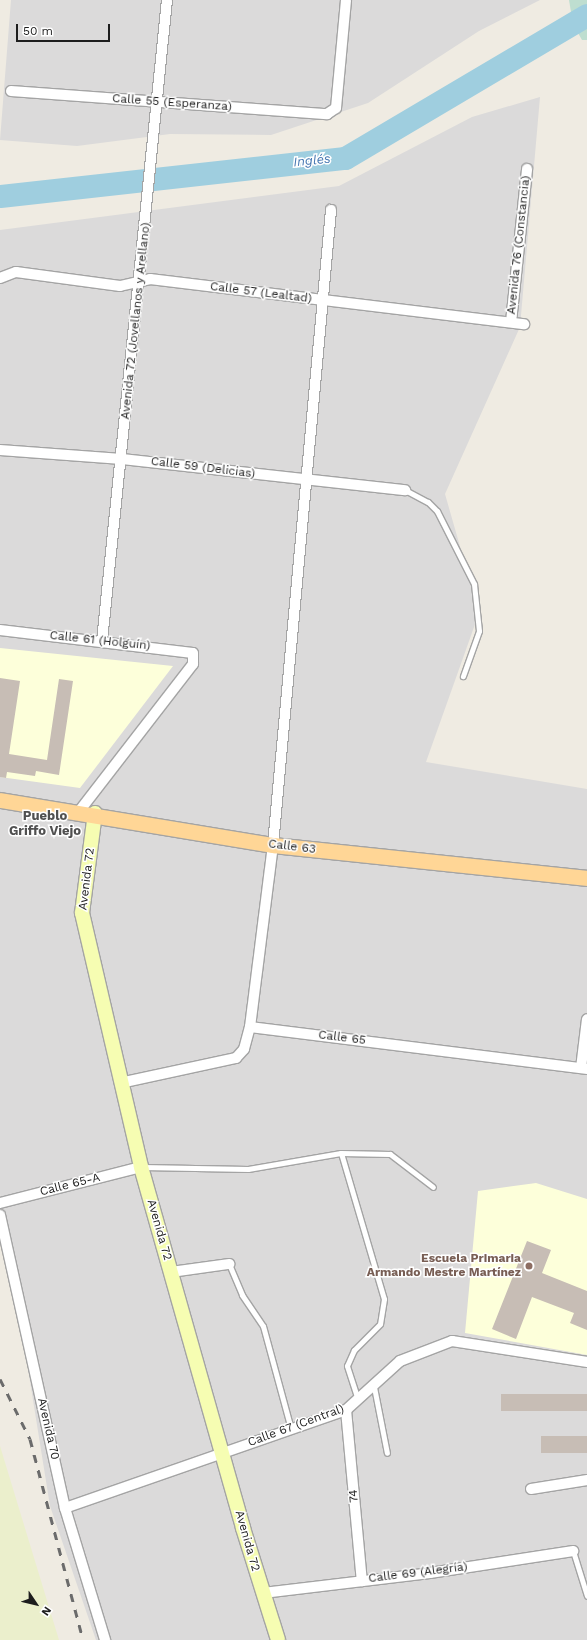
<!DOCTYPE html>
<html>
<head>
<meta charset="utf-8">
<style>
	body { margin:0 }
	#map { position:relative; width:587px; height:1640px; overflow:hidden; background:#efebe2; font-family:"Work Sans",sans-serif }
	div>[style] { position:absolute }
	.residential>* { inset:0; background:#dbdada }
	.education>* { inset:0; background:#fdffda }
	.farmland>* { inset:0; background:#ebefcc }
	.wetland>* { inset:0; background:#beded0 }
	.river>* { height:23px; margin:-11.5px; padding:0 11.5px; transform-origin:11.5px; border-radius:11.5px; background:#9fcedf }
	.building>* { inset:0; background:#c7bdb5; transform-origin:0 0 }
	.roads { filter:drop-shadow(1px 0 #a4a4a4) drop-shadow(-1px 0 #a4a4a4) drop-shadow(0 1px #a4a4a4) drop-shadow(0 -1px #a4a4a4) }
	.lane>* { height:5px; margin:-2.5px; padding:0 2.5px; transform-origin:2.5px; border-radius:2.5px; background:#fff }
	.street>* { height:10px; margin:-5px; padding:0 5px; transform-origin:5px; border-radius:5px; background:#fff }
	.secondary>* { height:14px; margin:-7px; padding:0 7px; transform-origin:7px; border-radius:7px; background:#f6fdb2 }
	.primary>* { height:15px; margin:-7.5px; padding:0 7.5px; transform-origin:7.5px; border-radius:7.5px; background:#ffd696 }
	.rail>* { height:3px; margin-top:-1.5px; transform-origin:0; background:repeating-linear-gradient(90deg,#6b6b6b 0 8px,transparent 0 16px) }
	.dots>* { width:11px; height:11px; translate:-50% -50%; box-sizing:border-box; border:2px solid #fff; border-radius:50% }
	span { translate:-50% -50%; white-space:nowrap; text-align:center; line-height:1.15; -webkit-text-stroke:3px #fff; paint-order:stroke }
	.street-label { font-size:12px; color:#1d1d1d }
	.education-label { font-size:12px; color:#785e54; font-weight:700 }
	.right { translate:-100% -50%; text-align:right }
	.water-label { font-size:13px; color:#4476b1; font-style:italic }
	.neighbourhood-label { font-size:13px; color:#505050; font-weight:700 }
	.north { position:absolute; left:16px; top:1584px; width:40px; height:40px; -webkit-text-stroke:3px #fff; paint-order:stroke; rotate:125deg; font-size:11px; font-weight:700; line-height:16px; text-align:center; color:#1d1d1d }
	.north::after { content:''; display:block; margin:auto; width:14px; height:18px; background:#1d1d1d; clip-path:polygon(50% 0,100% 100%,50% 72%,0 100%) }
	.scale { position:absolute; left:16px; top:24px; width:94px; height:18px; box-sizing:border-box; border:2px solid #1d1d1d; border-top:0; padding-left:5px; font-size:12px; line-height:14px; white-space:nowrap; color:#1d1d1d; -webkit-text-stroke:3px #fff; paint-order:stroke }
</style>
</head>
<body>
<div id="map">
	<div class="residential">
		<div style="clip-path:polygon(11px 0,540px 0,479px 31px,368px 103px,271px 135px,170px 134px,77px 146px,0 140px)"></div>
		<div style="clip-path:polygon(540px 97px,520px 327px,445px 494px,479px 613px,426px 762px,587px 789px,587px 1640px,96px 1640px,50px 1506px,0 1194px,0 230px,339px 186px,472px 117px)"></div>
	</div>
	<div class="education">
		<div style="clip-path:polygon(0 648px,173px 666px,80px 788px,0 777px)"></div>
		<div style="clip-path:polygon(536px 1183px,587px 1199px,587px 1355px,465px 1333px,478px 1191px)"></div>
	</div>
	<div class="farmland">
		<div style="clip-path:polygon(0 1446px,59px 1640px,0 1640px)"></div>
	</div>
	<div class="wetland">
		<div style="clip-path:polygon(569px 0,587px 0,587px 40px,582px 40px,573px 24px)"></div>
	</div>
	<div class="river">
		<div style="left:0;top:196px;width:347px;rotate:-6.3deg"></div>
		<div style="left:345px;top:158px;width:281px;rotate:-30.6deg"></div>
	</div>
	<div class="building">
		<div style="clip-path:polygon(0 678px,20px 681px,9px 754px,47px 760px,59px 679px,73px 681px,59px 775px,36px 771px,35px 776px,7px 772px,6px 778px,0 777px)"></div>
		<div style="clip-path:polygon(527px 1241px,551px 1250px,542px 1273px,587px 1291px,587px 1330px,570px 1323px,574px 1313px,532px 1297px,516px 1339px,492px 1329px)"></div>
		<div style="left:587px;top:1394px;width:17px;height:86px;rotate:90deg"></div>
		<div style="left:587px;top:1436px;width:17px;height:46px;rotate:90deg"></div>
	</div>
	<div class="roads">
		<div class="lane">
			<div style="left:405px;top:490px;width:26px;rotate:28deg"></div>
			<div style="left:428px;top:502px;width:13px;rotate:45deg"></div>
			<div style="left:437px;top:511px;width:82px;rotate:63.1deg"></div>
			<div style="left:474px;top:584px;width:47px;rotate:83.9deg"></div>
			<div style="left:479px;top:631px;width:48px;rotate:109.6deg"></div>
			<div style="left:341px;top:1153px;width:152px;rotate:73.6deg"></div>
			<div style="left:384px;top:1299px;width:25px;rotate:99deg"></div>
			<div style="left:380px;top:1324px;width:37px;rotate:135deg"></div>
			<div style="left:354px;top:1350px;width:17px;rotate:114deg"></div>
			<div style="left:347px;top:1366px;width:35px;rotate:72deg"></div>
			<div style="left:142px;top:1167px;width:106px;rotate:1.1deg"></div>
			<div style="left:248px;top:1169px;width:94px;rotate:-9.8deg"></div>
			<div style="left:341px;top:1153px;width:49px;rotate:1.2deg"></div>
			<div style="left:390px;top:1154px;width:54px;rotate:37.5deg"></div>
			<div style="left:229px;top:1264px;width:34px;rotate:67deg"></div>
			<div style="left:242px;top:1295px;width:37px;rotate:56deg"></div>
			<div style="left:263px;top:1326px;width:107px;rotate:74.8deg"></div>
			<div style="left:374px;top:1387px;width:67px;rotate:78.9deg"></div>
			<div style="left:573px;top:1551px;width:47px;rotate:72.7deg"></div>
		</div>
		<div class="street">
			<div style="left:11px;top:91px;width:317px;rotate:4.2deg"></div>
			<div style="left:327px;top:114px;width:11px;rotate:-34deg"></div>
			<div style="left:336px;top:108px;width:108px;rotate:-84.7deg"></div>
			<div style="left:0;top:278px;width:17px;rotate:-21deg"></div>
			<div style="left:16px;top:272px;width:105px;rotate:7.7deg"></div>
			<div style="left:120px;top:286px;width:31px;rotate:-13deg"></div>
			<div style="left:150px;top:279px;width:377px;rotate:6.9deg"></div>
			<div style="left:511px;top:322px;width:154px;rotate:-84deg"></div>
			<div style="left:0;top:450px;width:122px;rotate:4.2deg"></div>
			<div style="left:122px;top:459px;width:285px;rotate:6.3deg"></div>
			<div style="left:0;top:630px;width:194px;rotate:6.8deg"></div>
			<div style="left:193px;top:653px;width:11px;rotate:90deg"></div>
			<div style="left:193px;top:664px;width:185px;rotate:127.7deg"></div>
			<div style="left:102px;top:641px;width:644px;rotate:-84.21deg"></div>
			<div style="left:250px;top:1027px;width:340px;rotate:7.1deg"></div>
			<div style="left:581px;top:1068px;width:49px;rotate:-83deg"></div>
			<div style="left:120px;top:1083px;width:119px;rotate:-12.2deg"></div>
			<div style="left:236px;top:1058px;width:12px;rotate:-48deg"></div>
			<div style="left:244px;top:1049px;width:23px;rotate:-75deg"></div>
			<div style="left:250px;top:1027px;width:183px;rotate:-82.8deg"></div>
			<div style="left:273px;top:845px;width:638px;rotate:-84.78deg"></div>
			<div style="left:0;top:1203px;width:146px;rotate:-14.3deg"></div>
			<div style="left:0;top:1215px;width:300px;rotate:77.5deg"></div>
			<div style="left:65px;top:1508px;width:138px;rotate:73.1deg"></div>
			<div style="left:171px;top:1272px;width:59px;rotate:-7.9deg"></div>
			<div style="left:346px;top:1410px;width:172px;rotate:84.7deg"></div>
			<div style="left:531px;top:1489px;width:57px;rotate:-9.1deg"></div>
			<div style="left:65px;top:1508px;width:298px;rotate:-19.2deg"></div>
			<div style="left:346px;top:1410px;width:73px;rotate:-42.2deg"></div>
			<div style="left:400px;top:1361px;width:56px;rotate:-21deg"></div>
			<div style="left:452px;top:1341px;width:137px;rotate:8.8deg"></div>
			<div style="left:263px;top:1593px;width:168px;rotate:-6.8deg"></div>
			<div style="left:430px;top:1573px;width:145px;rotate:-8.7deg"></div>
		</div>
		<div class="secondary">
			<div style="left:95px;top:813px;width:101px;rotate:97.4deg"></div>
			<div style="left:82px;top:913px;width:261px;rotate:76.9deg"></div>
			<div style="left:141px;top:1167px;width:375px;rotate:74.2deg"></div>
			<div style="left:243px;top:1528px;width:117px;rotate:72.6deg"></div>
		</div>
		<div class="primary">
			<div style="left:0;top:800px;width:277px;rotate:9.4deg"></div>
			<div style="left:273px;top:845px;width:316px;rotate:6deg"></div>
		</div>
	</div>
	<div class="rail">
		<div style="left:0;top:1379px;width:67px;rotate:63.4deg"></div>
		<div style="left:30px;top:1439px;width:208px;rotate:75.2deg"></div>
	</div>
	<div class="dots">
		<div style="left:529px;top:1266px;background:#8d6e63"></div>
	</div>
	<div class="street-label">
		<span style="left:172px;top:103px;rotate:4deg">Calle 55 (Esperanza)</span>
		<span style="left:519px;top:245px;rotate:-84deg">Avenida 76 (Constancia)</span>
		<span style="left:261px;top:293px;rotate:7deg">Calle 57 (Lealtad)</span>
		<span style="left:136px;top:321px;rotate:-84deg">Avenida 72 (Jovellanos y Arellano)</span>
		<span style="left:203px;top:468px;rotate:7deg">Calle 59 (Delicias)</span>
		<span style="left:100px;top:641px;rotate:6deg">Calle 61 (Holguín)</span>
		<span style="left:292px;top:847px;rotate:7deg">Calle 63</span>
		<span style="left:87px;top:879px;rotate:-83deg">Avenida 72</span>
		<span style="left:342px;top:1038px;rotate:7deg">Calle 65</span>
		<span style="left:70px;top:1185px;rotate:-14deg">Calle 65-A</span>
		<span style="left:159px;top:1230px;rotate:74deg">Avenida 72</span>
		<span style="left:296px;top:1426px;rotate:-20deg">Calle 67 (Central)</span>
		<span style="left:48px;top:1429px;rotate:77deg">Avenida 70</span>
		<span style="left:354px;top:1496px;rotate:-95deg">74</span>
		<span style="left:247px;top:1541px;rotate:74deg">Avenida 72</span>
		<span style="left:418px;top:1573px;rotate:-7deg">Calle 69 (Alegría)</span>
	</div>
	<div class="education-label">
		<span class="right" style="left:521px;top:1266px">Escuela Primaria<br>Armando Mestre Martínez</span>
	</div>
	<div class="water-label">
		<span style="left:312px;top:161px;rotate:-6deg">Inglés</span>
	</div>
	<div class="neighbourhood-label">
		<span style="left:45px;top:824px">Pueblo<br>Griffo Viejo</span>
	</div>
	<div class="north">N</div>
	<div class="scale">50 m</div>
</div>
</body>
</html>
